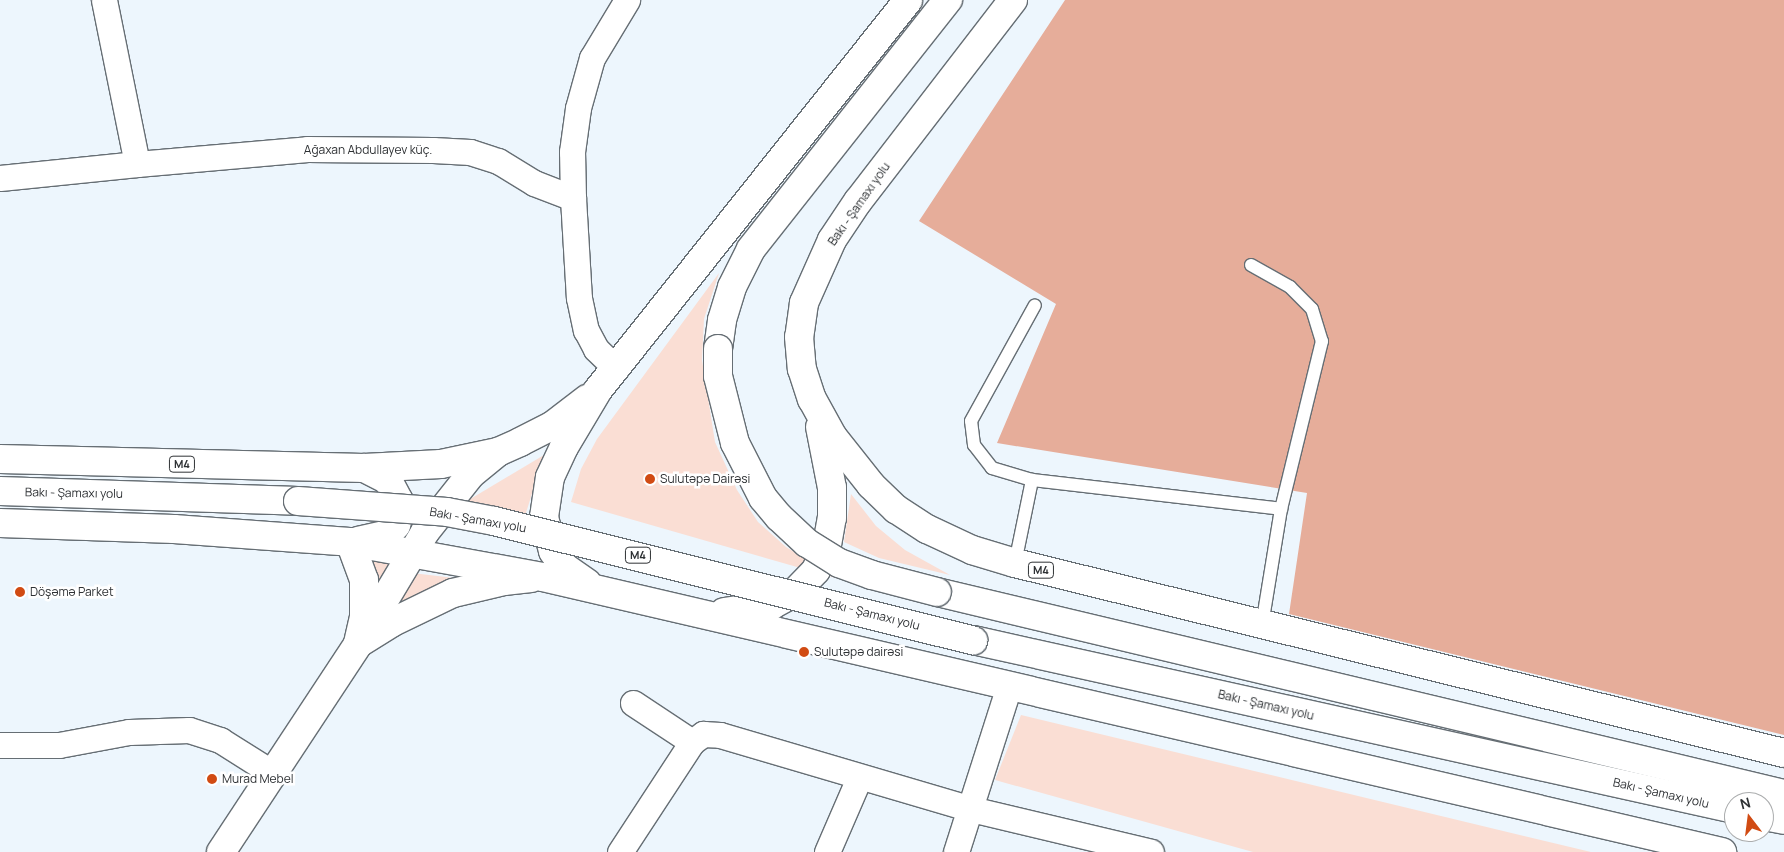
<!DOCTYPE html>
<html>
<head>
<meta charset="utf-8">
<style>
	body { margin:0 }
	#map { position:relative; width:1784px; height:852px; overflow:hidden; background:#edf6fd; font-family:Manrope,sans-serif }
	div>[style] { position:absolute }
	.green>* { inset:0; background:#faded4 }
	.forest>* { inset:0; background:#e6ad9a }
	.roads { filter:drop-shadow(1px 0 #666e74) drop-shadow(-1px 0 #666e74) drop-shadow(0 1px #666e74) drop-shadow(0 -1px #666e74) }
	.service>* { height:12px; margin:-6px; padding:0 6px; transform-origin:6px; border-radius:6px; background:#fff }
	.minor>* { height:25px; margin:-12.5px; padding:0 12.5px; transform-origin:12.5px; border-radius:12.5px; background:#fff }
	.tertiary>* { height:28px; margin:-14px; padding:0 14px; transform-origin:14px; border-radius:14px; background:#fff }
	.trunk>* { height:28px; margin:-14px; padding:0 14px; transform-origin:14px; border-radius:14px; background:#fff }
	.bridges { filter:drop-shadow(1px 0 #666e74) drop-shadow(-1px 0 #666e74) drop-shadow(0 1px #666e74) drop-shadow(0 -1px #666e74) }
	.trunk-bridge>* { height:28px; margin:-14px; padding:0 14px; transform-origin:14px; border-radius:14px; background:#fff }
	.dots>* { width:14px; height:14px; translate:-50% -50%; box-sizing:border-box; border:2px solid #fff; border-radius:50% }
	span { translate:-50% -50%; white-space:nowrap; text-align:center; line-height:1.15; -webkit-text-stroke:5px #fff; paint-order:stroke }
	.shield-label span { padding:1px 4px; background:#fff; border:1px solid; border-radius:4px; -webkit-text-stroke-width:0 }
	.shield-label { font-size:11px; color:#2e3134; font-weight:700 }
	.street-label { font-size:12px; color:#2e3134 }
	.poi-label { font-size:12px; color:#2e3134 }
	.left { translate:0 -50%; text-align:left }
	.north { position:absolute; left:1724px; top:792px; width:50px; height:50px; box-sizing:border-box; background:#fff; border:1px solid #abadae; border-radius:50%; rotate:345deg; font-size:14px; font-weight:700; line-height:20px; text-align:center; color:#2e3134 }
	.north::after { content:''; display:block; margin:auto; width:18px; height:22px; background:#d14b13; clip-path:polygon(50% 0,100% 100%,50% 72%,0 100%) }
</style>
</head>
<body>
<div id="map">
	<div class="green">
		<div style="clip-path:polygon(719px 273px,704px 319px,702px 360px,715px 442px,737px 490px,758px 522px,786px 547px,839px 579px,571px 502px,581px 469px,597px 439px)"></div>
		<div style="clip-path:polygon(544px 455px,525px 516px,467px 501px)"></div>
		<div style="clip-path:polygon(851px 494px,876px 526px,905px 550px,950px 575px,879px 558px,844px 542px)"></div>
		<div style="clip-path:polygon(364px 550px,397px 557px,379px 584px)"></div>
		<div style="clip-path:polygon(412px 573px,463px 579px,387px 615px)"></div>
		<div style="clip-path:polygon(1021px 715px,1591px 852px,1253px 852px,995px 780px)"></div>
	</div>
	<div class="forest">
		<div style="clip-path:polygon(1065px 0,1784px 0,1784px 735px,1289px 614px,1307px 493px,997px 443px,1056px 304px,919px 221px)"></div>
	</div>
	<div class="roads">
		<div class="service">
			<div style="left:1251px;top:265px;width:45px;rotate:29.4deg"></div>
			<div style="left:1290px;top:287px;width:31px;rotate:45deg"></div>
			<div style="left:1312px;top:309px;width:34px;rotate:73deg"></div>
			<div style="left:1322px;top:341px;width:173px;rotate:103.7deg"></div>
			<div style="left:1281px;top:509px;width:118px;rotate:99.3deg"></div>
			<div style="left:1032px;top:480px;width:251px;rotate:6.6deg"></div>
			<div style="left:1015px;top:563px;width:85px;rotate:-78.4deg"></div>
			<div style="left:1032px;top:480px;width:42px;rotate:-163.3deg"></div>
			<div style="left:992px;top:468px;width:29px;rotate:-128deg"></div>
			<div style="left:974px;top:445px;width:24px;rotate:-97deg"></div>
			<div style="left:971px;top:421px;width:132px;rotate:-61.1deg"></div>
		</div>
		<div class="minor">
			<div style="left:104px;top:0;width:167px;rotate:78.6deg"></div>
			<div style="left:137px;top:164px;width:171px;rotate:-5deg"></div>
			<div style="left:307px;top:149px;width:126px;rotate:0.5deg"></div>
			<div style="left:433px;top:150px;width:37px;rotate:3deg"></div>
			<div style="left:470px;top:152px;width:29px;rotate:18deg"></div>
			<div style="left:498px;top:161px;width:42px;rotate:31.4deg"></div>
			<div style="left:534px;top:183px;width:42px;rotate:21deg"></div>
			<div style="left:573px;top:198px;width:100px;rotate:86.6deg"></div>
			<div style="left:579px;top:298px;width:33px;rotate:78deg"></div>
			<div style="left:586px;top:330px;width:21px;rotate:62deg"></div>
			<div style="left:596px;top:349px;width:28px;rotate:44deg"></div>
			<div style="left:0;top:178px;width:138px;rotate:-5.8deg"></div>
			<div style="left:573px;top:198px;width:46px;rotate:-91.2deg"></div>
			<div style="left:572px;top:152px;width:44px;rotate:-82.2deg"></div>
			<div style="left:578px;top:108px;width:52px;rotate:-74.4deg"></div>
			<div style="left:592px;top:58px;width:68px;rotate:-58.9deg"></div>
			<div style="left:633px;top:703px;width:71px;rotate:33.5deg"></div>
			<div style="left:0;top:745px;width:59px"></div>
			<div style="left:59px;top:745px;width:71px;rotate:-10.5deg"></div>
			<div style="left:129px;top:732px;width:60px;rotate:-1.9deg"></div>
			<div style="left:189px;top:730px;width:33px;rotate:18deg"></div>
			<div style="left:220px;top:740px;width:64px;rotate:32.2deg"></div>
			<div style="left:620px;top:852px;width:131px;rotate:-56.8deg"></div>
			<div style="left:692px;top:742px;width:14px;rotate:-36deg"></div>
			<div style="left:703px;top:734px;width:17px;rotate:3deg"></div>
			<div style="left:720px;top:735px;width:262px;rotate:16.4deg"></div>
			<div style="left:971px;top:809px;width:185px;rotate:13.4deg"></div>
			<div style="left:827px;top:852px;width:81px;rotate:-66.6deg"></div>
			<div style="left:956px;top:852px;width:174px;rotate:-72.3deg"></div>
		</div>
		<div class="tertiary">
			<div style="left:361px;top:642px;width:36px;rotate:-32deg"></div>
			<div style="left:391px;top:623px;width:69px;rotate:-25.8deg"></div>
			<div style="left:453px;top:593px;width:52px;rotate:-13.2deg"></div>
			<div style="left:504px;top:581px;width:27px;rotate:-6deg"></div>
			<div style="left:221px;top:852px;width:249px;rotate:-56.6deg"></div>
			<div style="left:358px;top:644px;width:131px;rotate:-59.1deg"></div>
			<div style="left:425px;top:532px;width:74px;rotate:-51.6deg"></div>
			<div style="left:471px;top:474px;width:35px;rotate:-39deg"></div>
		</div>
		<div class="trunk">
			<div style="left:1013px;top:0;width:254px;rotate:127.6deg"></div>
			<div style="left:858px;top:201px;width:47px;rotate:123.7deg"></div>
			<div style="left:832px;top:240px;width:69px;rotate:114deg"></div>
			<div style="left:804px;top:303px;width:34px;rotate:98deg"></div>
			<div style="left:799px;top:337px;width:32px;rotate:85deg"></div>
			<div style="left:802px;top:369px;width:32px;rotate:72deg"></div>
			<div style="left:812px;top:399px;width:43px;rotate:61.1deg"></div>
			<div style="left:833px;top:437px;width:61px;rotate:51.6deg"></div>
			<div style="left:871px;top:485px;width:35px;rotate:44deg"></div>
			<div style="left:896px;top:509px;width:37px;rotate:33deg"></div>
			<div style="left:927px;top:529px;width:50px;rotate:25deg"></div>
			<div style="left:972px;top:550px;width:45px;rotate:16.8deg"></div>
			<div style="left:1015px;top:563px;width:792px;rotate:13.88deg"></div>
			<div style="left:718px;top:349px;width:29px;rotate:-82deg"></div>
			<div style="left:722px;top:320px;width:34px;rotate:-73deg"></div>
			<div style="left:732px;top:287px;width:42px;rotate:-63.4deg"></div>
			<div style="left:751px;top:249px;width:318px;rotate:-51.7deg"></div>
			<div style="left:0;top:459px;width:364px;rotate:1.4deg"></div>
			<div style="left:364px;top:468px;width:77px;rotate:-3deg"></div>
			<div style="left:441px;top:464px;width:58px;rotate:-11.9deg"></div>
			<div style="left:498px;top:452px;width:24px;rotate:-24deg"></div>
			<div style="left:520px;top:442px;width:37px;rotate:-27deg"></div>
			<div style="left:553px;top:425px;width:43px;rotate:-37.4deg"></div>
			<div style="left:0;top:491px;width:298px;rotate:1.9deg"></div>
			<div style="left:0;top:523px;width:174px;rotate:2deg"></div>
			<div style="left:174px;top:529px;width:176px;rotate:4.2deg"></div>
			<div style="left:350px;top:542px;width:196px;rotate:10.3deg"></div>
			<div style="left:543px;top:577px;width:1211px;rotate:13.13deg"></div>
			<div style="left:358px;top:541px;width:31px;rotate:-13deg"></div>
			<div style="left:388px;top:534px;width:12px;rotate:-48deg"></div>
			<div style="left:396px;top:525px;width:14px;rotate:-73deg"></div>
			<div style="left:400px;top:512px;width:11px;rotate:-95deg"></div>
			<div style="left:399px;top:501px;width:24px;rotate:-118deg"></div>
			<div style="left:388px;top:480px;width:27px;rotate:-153deg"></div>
			<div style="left:350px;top:542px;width:40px;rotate:69.8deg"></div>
			<div style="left:364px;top:580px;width:37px;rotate:90deg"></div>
			<div style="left:364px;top:617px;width:28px;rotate:103deg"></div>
			<div style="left:587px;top:583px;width:28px;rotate:-145deg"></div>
			<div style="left:564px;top:567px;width:19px;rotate:-125deg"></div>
			<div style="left:553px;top:551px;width:35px;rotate:-105deg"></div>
			<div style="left:544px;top:517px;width:40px;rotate:-81.5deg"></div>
			<div style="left:550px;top:477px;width:33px;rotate:-65deg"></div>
			<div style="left:564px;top:447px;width:66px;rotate:-59.2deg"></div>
			<div style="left:598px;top:390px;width:498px;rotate:-51.5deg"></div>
			<div style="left:937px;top:592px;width:871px;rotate:13.41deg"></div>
			<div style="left:724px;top:612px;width:49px;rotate:-8.3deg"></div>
			<div style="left:772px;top:605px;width:26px;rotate:-29deg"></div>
			<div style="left:795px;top:592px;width:30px;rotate:-46deg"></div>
			<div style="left:816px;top:570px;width:27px;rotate:-66deg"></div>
			<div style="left:827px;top:545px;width:27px;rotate:-80deg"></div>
			<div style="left:832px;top:518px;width:30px;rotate:-90deg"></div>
			<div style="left:832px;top:488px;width:62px;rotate:-101.1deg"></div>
			<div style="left:973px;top:640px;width:780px;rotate:12.52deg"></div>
			<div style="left:1764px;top:816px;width:20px;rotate:11deg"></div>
		</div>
	</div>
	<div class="bridges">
		<div class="trunk-bridge">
			<div style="left:718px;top:349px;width:27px;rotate:90deg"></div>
			<div style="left:718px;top:376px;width:69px;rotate:75.8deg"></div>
			<div style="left:735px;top:443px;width:62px;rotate:63deg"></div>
			<div style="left:763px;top:498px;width:25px;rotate:50deg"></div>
			<div style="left:779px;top:517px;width:38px;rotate:43deg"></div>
			<div style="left:807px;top:543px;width:38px;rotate:32deg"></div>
			<div style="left:839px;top:563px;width:35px;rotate:20deg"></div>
			<div style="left:872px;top:575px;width:67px;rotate:14.7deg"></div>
			<div style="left:298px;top:501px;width:149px;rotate:4.2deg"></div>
			<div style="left:447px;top:512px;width:48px;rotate:10.8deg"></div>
			<div style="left:494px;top:521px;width:494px;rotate:14deg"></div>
		</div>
	</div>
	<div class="dots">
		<div style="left:650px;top:479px;background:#d14b13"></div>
		<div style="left:20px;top:592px;background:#d14b13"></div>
		<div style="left:804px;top:652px;background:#d14b13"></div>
		<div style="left:212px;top:779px;background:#d14b13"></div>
	</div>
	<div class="shield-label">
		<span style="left:182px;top:464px">M4</span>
		<span style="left:638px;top:555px">M4</span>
		<span style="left:1041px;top:570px">M4</span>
	</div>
	<div class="street-label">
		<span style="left:368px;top:150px">Ağaxan Abdullayev küç.</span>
		<span style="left:859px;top:204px;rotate:-55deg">Bakı - Şamaxı yolu</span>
		<span style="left:74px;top:493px;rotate:1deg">Bakı - Şamaxı yolu</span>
		<span style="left:478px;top:520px;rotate:10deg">Bakı - Şamaxı yolu</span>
		<span style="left:872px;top:614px;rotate:14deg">Bakı - Şamaxı yolu</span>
		<span style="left:1266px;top:705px;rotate:13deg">Bakı - Şamaxı yolu</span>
		<span style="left:1661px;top:793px;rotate:13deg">Bakı - Şamaxı yolu</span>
	</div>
	<div class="poi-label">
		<span class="left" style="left:660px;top:479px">Sulutəpə Dairəsi</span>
		<span class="left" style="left:30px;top:592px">Döşəmə Parket</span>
		<span class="left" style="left:814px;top:652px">Sulutəpə dairəsi</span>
		<span class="left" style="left:222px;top:779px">Murad Mebel</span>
	</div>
	<div class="north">N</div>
</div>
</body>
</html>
